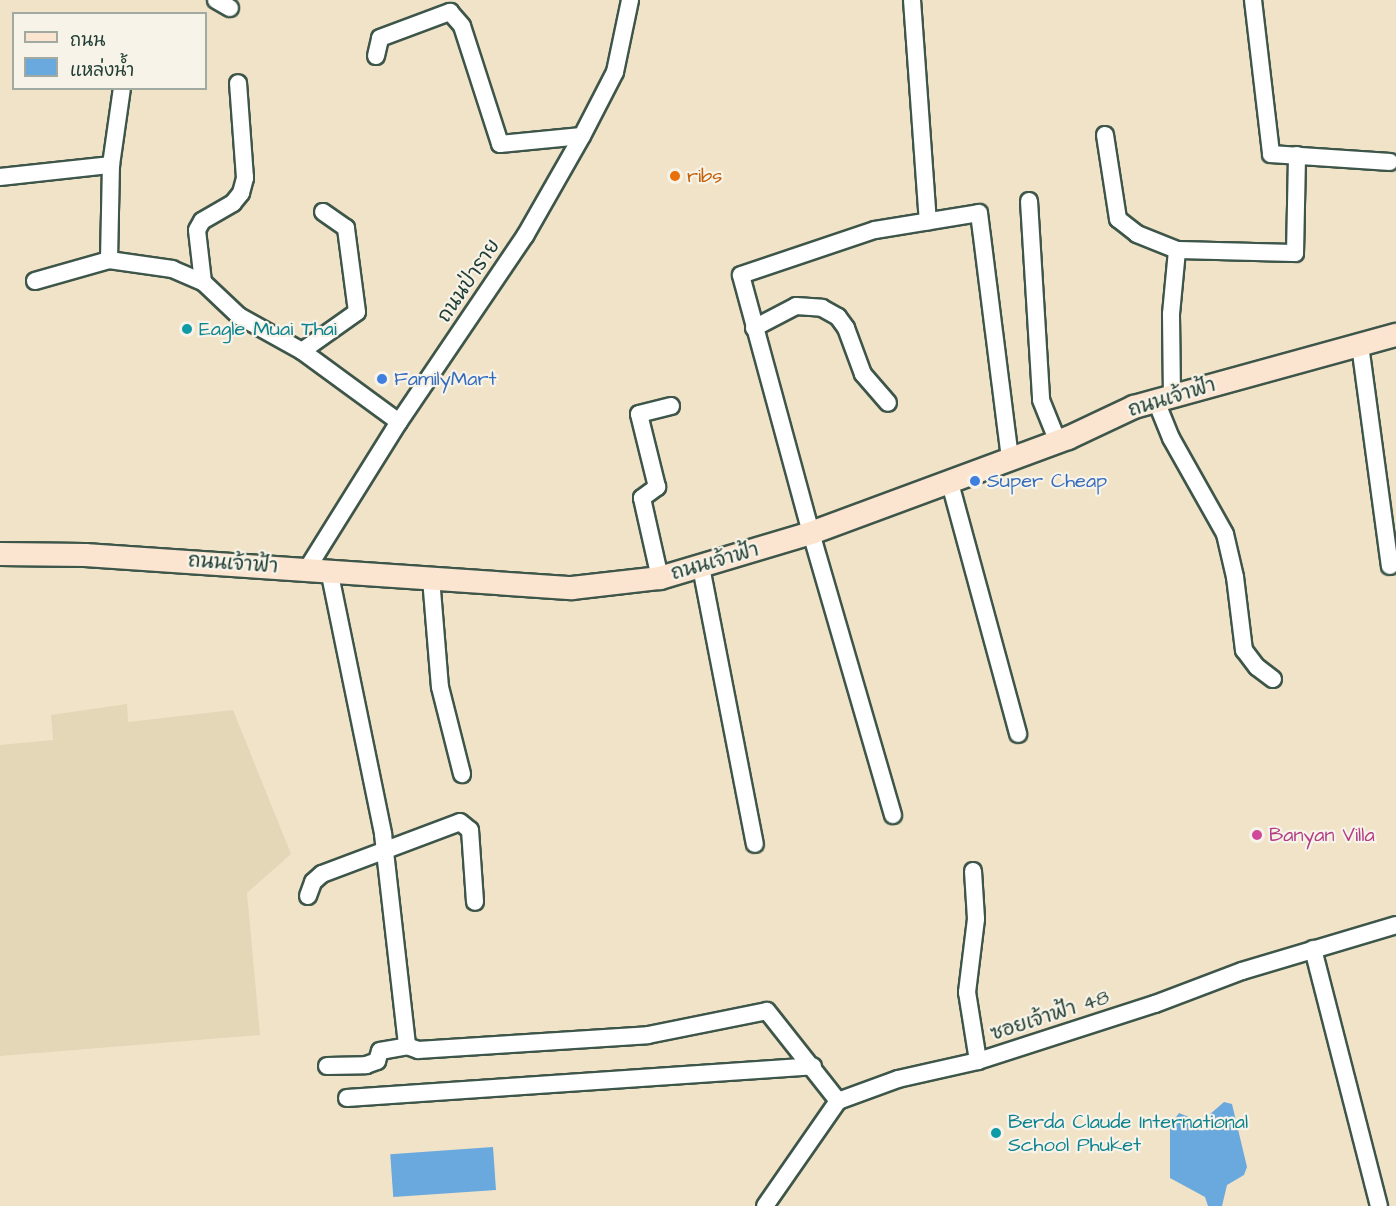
<!DOCTYPE html>
<html>
<head>
<meta charset="utf-8">
<style>
	body { margin:0 }
	#map { position:relative; width:1396px; height:1206px; overflow:hidden; background:#f1e3c8; font-family:"Architects Daughter","Playpen Sans Thai",sans-serif }
	div>[style] { position:absolute }
	.built>* { inset:0; background:#e3d7b7 }
	.water>* { inset:0; background:#69a9dd; transform-origin:0 0 }
	.roads { filter:drop-shadow(2px 0 #3e564a) drop-shadow(-2px 0 #3e564a) drop-shadow(0 2px #3e564a) drop-shadow(0 -2px #3e564a) }
	.street>* { height:16px; margin:-8px; padding:0 8px; transform-origin:8px; border-radius:8px; background:#fff }
	.secondary>* { height:22px; margin:-11px; padding:0 11px; transform-origin:11px; border-radius:11px; background:#fce5d0 }
	.dots>* { width:16px; height:16px; translate:-50% -50%; box-sizing:border-box; border:3px solid #f7f3e8; border-radius:50% }
	span { translate:-50% -50%; white-space:nowrap; text-align:center; line-height:1.15; -webkit-text-stroke:4.5px #f7f3e8; paint-order:stroke }
	.food-label { font-size:20px; color:#c56008 }
	.left { translate:0 -50%; text-align:left }
	.street-label { font-size:20px; color:#1f3d34 }
	.culture-label { font-size:20px; color:#0d838f }
	.shop-label { font-size:20px; color:#366cbe }
	.hotel-label { font-size:20px; color:#b23c85 }
	.legend { position:absolute; left:12px; top:12px; width:195px; height:78px; box-sizing:border-box; background:#f7f3e8; border:2px solid #a1aaa0; margin:0; padding:8px 10px; list-style:none; font-size:18px; color:#1f3d34 }
	.legend li { display:flex; align-items:center; gap:12px; height:30px }
	.legend b { width:30px; border:2px solid #a1aaa0 }
</style>
</head>
<body>
<div id="map">
	<div class="built">
		<div style="clip-path:polygon(127px 704px,128px 722px,233px 710px,291px 854px,247px 893px,260px 1035px,0 1056px,0 745px,53px 740px,51px 715px)"></div>
	</div>
	<div class="water">
		<div style="clip-path:polygon(1224px 1102px,1232px 1104px,1247px 1167px,1244px 1175px,1227px 1185px,1222px 1206px,1208px 1206px,1205px 1197px,1170px 1178px,1170px 1126px,1179px 1113px,1201px 1122px)"></div>
		<div style="left:493px;top:1147px;width:43px;height:103px;rotate:86deg"></div>
	</div>
	<div class="roads">
		<div class="street">
			<div style="left:216px;top:0;width:16px;rotate:30deg"></div>
			<div style="left:912px;top:0;width:222px;rotate:85.9deg"></div>
			<div style="left:1253px;top:0;width:155px;rotate:83.3deg"></div>
			<div style="left:1271px;top:154px;width:119px;rotate:3.8deg"></div>
			<div style="left:376px;top:56px;width:18px;rotate:-77deg"></div>
			<div style="left:380px;top:38px;width:75px;rotate:-20.4deg"></div>
			<div style="left:450px;top:12px;width:18px;rotate:49deg"></div>
			<div style="left:462px;top:26px;width:124px;rotate:72.1deg"></div>
			<div style="left:500px;top:144px;width:82px;rotate:-5.6deg"></div>
			<div style="left:1105px;top:135px;width:85px;rotate:81.2deg"></div>
			<div style="left:1118px;top:219px;width:24px;rotate:38deg"></div>
			<div style="left:1137px;top:234px;width:43px;rotate:21.8deg"></div>
			<div style="left:1177px;top:250px;width:118px;rotate:1.5deg"></div>
			<div style="left:1295px;top:253px;width:98px;rotate:-88.8deg"></div>
			<div style="left:0;top:177px;width:112px;rotate:-6.2deg"></div>
			<div style="left:1029px;top:201px;width:199px;rotate:86.5deg"></div>
			<div style="left:1041px;top:400px;width:45px;rotate:68deg"></div>
			<div style="left:109px;top:260px;width:95px;rotate:-88.8deg"></div>
			<div style="left:111px;top:165px;width:78px;rotate:-81.9deg"></div>
			<div style="left:35px;top:281px;width:77px;rotate:-15.8deg"></div>
			<div style="left:109px;top:260px;width:64px;rotate:8.1deg"></div>
			<div style="left:172px;top:269px;width:34px;rotate:23deg"></div>
			<div style="left:203px;top:282px;width:50px;rotate:43.4deg"></div>
			<div style="left:239px;top:316px;width:72px;rotate:29.1deg"></div>
			<div style="left:302px;top:351px;width:120px;rotate:36.2deg"></div>
			<div style="left:203px;top:282px;width:52px;rotate:-96.6deg"></div>
			<div style="left:197px;top:230px;width:10px;rotate:-61deg"></div>
			<div style="left:202px;top:221px;width:36px;rotate:-30deg"></div>
			<div style="left:233px;top:203px;width:13px;rotate:-51deg"></div>
			<div style="left:241px;top:193px;width:16px;rotate:-75deg"></div>
			<div style="left:245px;top:178px;width:95px;rotate:-94.2deg"></div>
			<div style="left:754px;top:328px;width:47px;rotate:-27.6deg"></div>
			<div style="left:796px;top:306px;width:26px;rotate:4deg"></div>
			<div style="left:822px;top:308px;width:18px;rotate:29deg"></div>
			<div style="left:838px;top:317px;width:14px;rotate:54deg"></div>
			<div style="left:846px;top:328px;width:49px;rotate:69.7deg"></div>
			<div style="left:863px;top:374px;width:38px;rotate:49deg"></div>
			<div style="left:1360px;top:345px;width:223px;rotate:82.3deg"></div>
			<div style="left:302px;top:351px;width:67px;rotate:-35.3deg"></div>
			<div style="left:357px;top:312px;width:85px;rotate:-97.5deg"></div>
			<div style="left:346px;top:228px;width:28px;rotate:-145deg"></div>
			<div style="left:1172px;top:397px;width:83px;rotate:-90.7deg"></div>
			<div style="left:1171px;top:314px;width:64px;rotate:-84.6deg"></div>
			<div style="left:1156px;top:401px;width:40px;rotate:68deg"></div>
			<div style="left:1171px;top:438px;width:110px;rotate:60.6deg"></div>
			<div style="left:1225px;top:534px;width:44px;rotate:76.9deg"></div>
			<div style="left:1235px;top:577px;width:74px;rotate:83deg"></div>
			<div style="left:1244px;top:650px;width:21px;rotate:53deg"></div>
			<div style="left:1257px;top:667px;width:20px;rotate:37deg"></div>
			<div style="left:950px;top:483px;width:260px;rotate:74.8deg"></div>
			<div style="left:701px;top:567px;width:282px;rotate:79deg"></div>
			<div style="left:307px;top:569px;width:173px;rotate:-58deg"></div>
			<div style="left:399px;top:422px;width:225px;rotate:-55.9deg"></div>
			<div style="left:525px;top:236px;width:115px;rotate:-60.3deg"></div>
			<div style="left:582px;top:136px;width:72px;rotate:-62.7deg"></div>
			<div style="left:615px;top:72px;width:74px;rotate:-78.2deg"></div>
			<div style="left:329px;top:570px;width:269px;rotate:78.4deg"></div>
			<div style="left:383px;top:834px;width:213px;rotate:83.5deg"></div>
			<div style="left:407px;top:1046px;width:12px;rotate:20deg"></div>
			<div style="left:418px;top:1050px;width:230px;rotate:-3.7deg"></div>
			<div style="left:648px;top:1035px;width:121px;rotate:-11.4deg"></div>
			<div style="left:767px;top:1011px;width:115px;rotate:51.7deg"></div>
			<div style="left:431px;top:578px;width:109px;rotate:85.3deg"></div>
			<div style="left:440px;top:687px;width:90px;rotate:75.8deg"></div>
			<div style="left:660px;top:578px;width:82px;rotate:-102.7deg"></div>
			<div style="left:642px;top:498px;width:19px;rotate:-36deg"></div>
			<div style="left:657px;top:487px;width:75px;rotate:-103.9deg"></div>
			<div style="left:639px;top:414px;width:33px;rotate:-14deg"></div>
			<div style="left:893px;top:815px;width:294px;rotate:-106.2deg"></div>
			<div style="left:811px;top:533px;width:267px;rotate:-105.2deg"></div>
			<div style="left:741px;top:275px;width:141px;rotate:-18.6deg"></div>
			<div style="left:875px;top:230px;width:105px;rotate:-9.3deg"></div>
			<div style="left:979px;top:213px;width:248px;rotate:82.8deg"></div>
			<div style="left:973px;top:871px;width:48px;rotate:86.4deg"></div>
			<div style="left:976px;top:919px;width:74px;rotate:97deg"></div>
			<div style="left:967px;top:992px;width:70px;rotate:80.9deg"></div>
			<div style="left:308px;top:896px;width:15px;rotate:-70deg"></div>
			<div style="left:313px;top:882px;width:12px;rotate:-42deg"></div>
			<div style="left:322px;top:874px;width:147px;rotate:-20.6deg"></div>
			<div style="left:460px;top:822px;width:13px;rotate:39deg"></div>
			<div style="left:470px;top:830px;width:72px;rotate:86deg"></div>
			<div style="left:1313px;top:949px;width:265px;rotate:75.6deg"></div>
			<div style="left:327px;top:1066px;width:39px;rotate:-1deg"></div>
			<div style="left:366px;top:1065px;width:12px;rotate:-20deg"></div>
			<div style="left:377px;top:1061px;width:10px;rotate:-73deg"></div>
			<div style="left:380px;top:1051px;width:27px;rotate:-10deg"></div>
			<div style="left:347px;top:1098px;width:467px;rotate:-3.9deg"></div>
			<div style="left:765px;top:1206px;width:128px;rotate:-55.2deg"></div>
			<div style="left:838px;top:1101px;width:64px;rotate:-20.1deg"></div>
			<div style="left:898px;top:1079px;width:82px;rotate:-12.7deg"></div>
			<div style="left:978px;top:1061px;width:186px;rotate:-17.9deg"></div>
			<div style="left:1155px;top:1004px;width:93px;rotate:-20.8deg"></div>
			<div style="left:1242px;top:971px;width:161px;rotate:-16.6deg"></div>
		</div>
		<div class="secondary">
			<div style="left:0;top:554px;width:85px;rotate:0.7deg"></div>
			<div style="left:85px;top:555px;width:488px;rotate:3.9deg"></div>
			<div style="left:572px;top:588px;width:89px;rotate:-6.5deg"></div>
			<div style="left:660px;top:578px;width:158px;rotate:-16.6deg"></div>
			<div style="left:811px;top:533px;width:274px;rotate:-20.3deg"></div>
			<div style="left:1068px;top:438px;width:73px;rotate:-25.2deg"></div>
			<div style="left:1134px;top:407px;width:272px;rotate:-15.4deg"></div>
		</div>
	</div>
	<div class="dots">
		<div style="left:675px;top:176px;background:#e8710a"></div>
		<div style="left:187px;top:329px;background:#0f9aa8"></div>
		<div style="left:382px;top:379px;background:#3f7fe0"></div>
		<div style="left:975px;top:481px;background:#3f7fe0"></div>
		<div style="left:1257px;top:835px;background:#d1479c"></div>
		<div style="left:996px;top:1133px;background:#0f9aa8"></div>
	</div>
	<div class="food-label">
		<span class="left" style="left:687px;top:176px">ribs</span>
	</div>
	<div class="street-label">
		<span style="left:469px;top:281px;rotate:-56deg">ถนนป่าราย</span>
		<span style="left:1172px;top:398px;rotate:-17deg">ถนนเจ้าฟ้า</span>
		<span style="left:715px;top:562px;rotate:-16deg">ถนนเจ้าฟ้า</span>
		<span style="left:233px;top:564px;rotate:4deg">ถนนเจ้าฟ้า</span>
		<span style="left:1050px;top:1016px;rotate:-18deg">ซอยเจ้าฟ้า 48</span>
	</div>
	<div class="culture-label">
		<span class="left" style="left:199px;top:329px">Eagle Muai Thai</span>
		<span class="left" style="left:1008px;top:1134px">Berda Claude International<br>School Phuket</span>
	</div>
	<div class="shop-label">
		<span class="left" style="left:394px;top:379px">FamilyMart</span>
		<span class="left" style="left:987px;top:481px">Super Cheap</span>
	</div>
	<div class="hotel-label">
		<span class="left" style="left:1269px;top:835px">Banyan Villa</span>
	</div>
	<ul class="legend">
	<li><b style="height:8px;background:#fce5d0"></b>ถนน</li>
	<li><b style="height:16px;background:#69a9dd"></b>แหล่งน้ำ</li>
	</ul>
</div>
</body>
</html>
